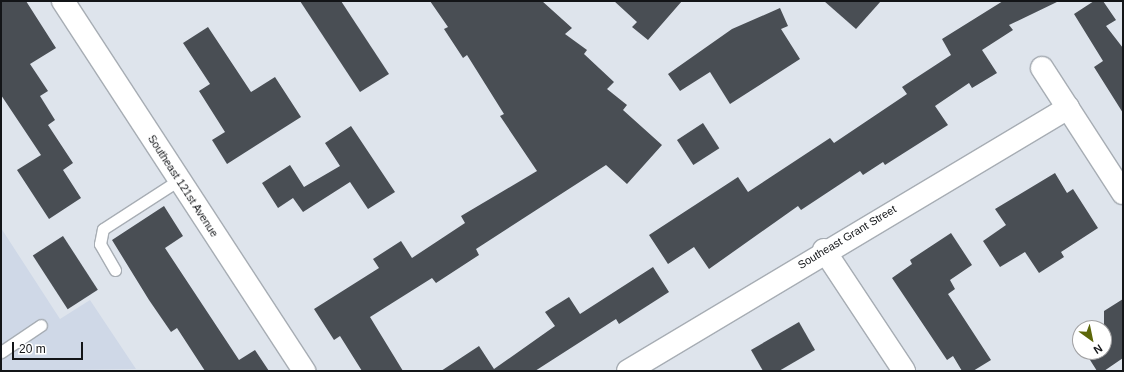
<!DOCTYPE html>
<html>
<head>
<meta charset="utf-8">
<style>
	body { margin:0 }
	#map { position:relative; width:1124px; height:372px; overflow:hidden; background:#dee4ec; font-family:Arial,sans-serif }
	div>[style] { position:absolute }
	.built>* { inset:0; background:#cfd8e7 }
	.building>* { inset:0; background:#494e54; transform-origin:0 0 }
	.roads { filter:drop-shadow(1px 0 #a7adb4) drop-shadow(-1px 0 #a7adb4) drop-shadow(0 1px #a7adb4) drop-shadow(0 -1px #a7adb4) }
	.service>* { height:11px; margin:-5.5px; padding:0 5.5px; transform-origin:5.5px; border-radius:5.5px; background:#fff }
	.minor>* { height:22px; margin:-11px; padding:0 11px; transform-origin:11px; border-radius:11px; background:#fff }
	span { translate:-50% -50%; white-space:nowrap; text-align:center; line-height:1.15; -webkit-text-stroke:4px #fff; paint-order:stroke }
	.street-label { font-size:11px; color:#131518 }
	.frame { position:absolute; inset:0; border:2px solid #131518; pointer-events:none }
	.north { position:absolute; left:1072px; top:320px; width:40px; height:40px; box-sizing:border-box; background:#fff; border:1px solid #a1a1a3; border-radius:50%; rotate:147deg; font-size:11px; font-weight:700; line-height:16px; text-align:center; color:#131518 }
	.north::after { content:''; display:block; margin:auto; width:14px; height:18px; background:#5d670a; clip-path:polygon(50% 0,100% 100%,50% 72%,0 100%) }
	.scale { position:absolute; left:12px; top:342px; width:71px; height:18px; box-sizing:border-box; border:2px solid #131518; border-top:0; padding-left:5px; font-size:12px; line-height:14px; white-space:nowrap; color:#131518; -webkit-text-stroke:3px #fff; paint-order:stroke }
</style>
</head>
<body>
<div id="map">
	<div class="built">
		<div style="clip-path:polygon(1px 228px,60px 319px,90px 300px,136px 369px,1px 371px)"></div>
	</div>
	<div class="building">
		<div style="clip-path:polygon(1px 1px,26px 1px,56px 48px,30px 64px,48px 91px,40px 96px,55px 120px,48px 125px,73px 163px,63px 170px,81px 198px,49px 219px,17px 170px,41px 155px,1px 95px)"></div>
		<div style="clip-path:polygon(300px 1px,341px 1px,389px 74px,360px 92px)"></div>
		<div style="clip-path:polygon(430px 1px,542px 1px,572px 28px,565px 34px,587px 50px,584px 54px,614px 82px,607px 89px,627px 105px,623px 110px,662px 145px,627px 184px,606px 165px,476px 249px,479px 255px,436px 283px,432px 278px,370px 317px,403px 371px,362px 371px,340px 336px,334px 340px,314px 309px,379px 268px,373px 259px,401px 241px,412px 258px,465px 223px,461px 216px,537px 171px,500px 116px,504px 114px,467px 55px,463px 58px,444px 29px,448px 27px)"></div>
		<div style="clip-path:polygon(614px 1px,682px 1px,648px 40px,632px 27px,637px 22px)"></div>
		<div style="clip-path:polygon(824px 1px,881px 1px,856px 29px)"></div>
		<div style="clip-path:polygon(1003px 1px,1059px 1px,1009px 25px,1013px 30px,982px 50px,997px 73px,972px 88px,969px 83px,935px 106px,948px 125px,885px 165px,883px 162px,863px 175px,860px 171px,801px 210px,798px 206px,709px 269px,694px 247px,668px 264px,649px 235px,738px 177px,748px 192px,830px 138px,834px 143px,907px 94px,902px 87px,951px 55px,942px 39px)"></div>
		<div style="clip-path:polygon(1094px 1px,1103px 1px,1116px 20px,1106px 26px,1123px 48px,1123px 113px,1094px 67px,1103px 61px,1074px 14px)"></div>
		<div style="clip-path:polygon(780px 8px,788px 26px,781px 29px,800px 59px,730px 104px,710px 72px,680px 91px,668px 74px,732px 29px)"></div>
		<div style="clip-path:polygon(208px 27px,251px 92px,275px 77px,301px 117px,227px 164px,212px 140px,225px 132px,199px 91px,210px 84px,183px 43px)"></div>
		<div style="left:703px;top:123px;width:30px;height:31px;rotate:57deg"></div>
		<div style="clip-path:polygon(351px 126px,395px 192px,368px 209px,350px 182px,303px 212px,293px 198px,278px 208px,262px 183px,290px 165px,304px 187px,340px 166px,325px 143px)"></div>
		<div style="clip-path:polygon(1055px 173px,1067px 193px,1073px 189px,1098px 228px,1061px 252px,1064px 257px,1039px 273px,1025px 252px,1000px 267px,983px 241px,1006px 225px,995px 209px)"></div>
		<div style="clip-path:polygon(164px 206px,183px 236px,165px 248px,239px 360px,255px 350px,269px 371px,205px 371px,177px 328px,171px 332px,149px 300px,112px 240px)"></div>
		<div style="clip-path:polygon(951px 233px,972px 265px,950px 280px,955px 289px,948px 294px,991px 360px,973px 371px,962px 371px,953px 356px,947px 360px,892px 278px,912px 264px,910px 260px)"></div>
		<div style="left:63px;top:236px;width:64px;height:36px;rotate:57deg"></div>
		<div style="clip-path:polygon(653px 267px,669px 292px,619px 324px,616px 319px,535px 371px,441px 371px,479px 346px,494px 369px,555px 326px,545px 312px,569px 297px,580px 314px)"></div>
		<div style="clip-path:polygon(1123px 299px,1123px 358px,1104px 371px,1097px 371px,1085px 352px,1104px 352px,1104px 311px)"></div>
		<div style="clip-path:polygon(799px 322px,815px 350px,779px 371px,763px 371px,751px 350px)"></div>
	</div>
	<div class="roads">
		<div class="service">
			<div style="left:115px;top:270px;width:30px;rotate:-120deg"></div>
			<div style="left:100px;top:244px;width:15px;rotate:-79deg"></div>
			<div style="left:103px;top:229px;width:90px;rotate:-32.8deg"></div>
			<div style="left:1px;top:352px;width:48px;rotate:-34deg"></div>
		</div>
		<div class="minor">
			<div style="left:63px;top:1px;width:442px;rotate:56.9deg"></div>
			<div style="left:1042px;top:68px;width:149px;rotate:57.1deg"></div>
			<div style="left:824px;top:250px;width:145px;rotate:56.5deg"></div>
			<div style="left:628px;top:371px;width:513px;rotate:-30.87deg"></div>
		</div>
	</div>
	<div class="street-label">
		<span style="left:183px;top:186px;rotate:57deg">Southeast 121st Avenue</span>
		<span style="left:847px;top:237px;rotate:-31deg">Southeast Grant Street</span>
	</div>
	<div class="frame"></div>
	<div class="north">N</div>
	<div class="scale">20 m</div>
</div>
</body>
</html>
